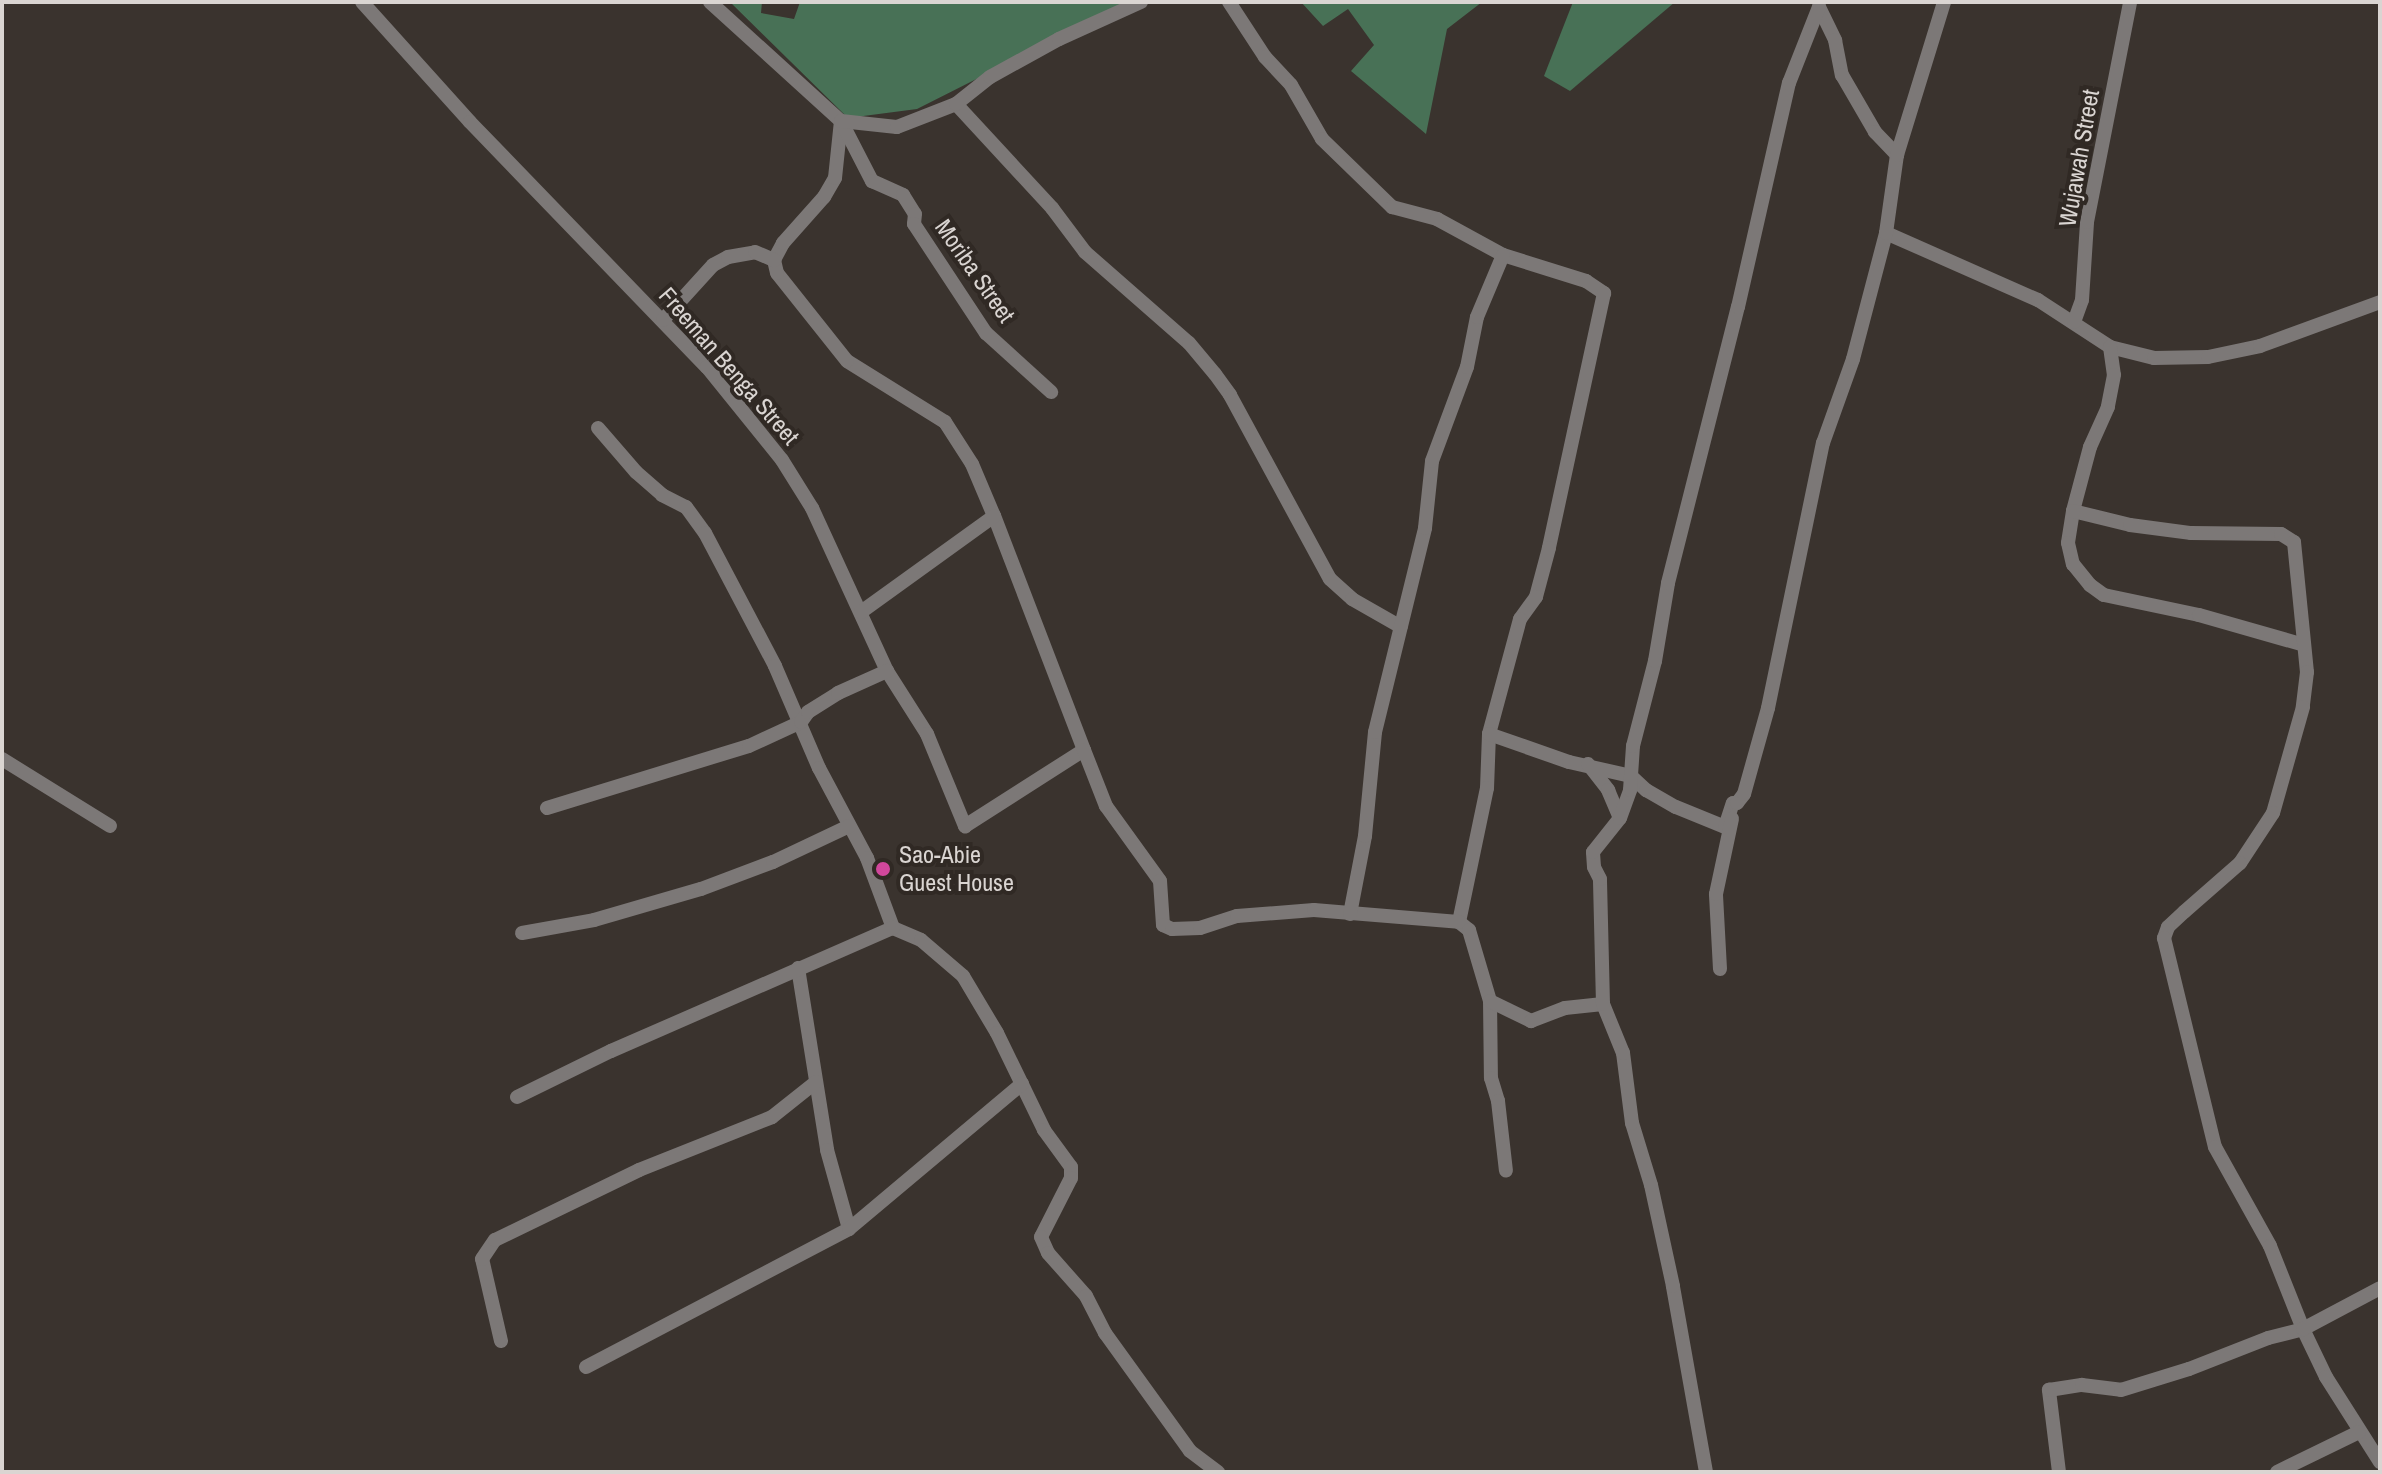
<!DOCTYPE html>
<html>
<head>
<meta charset="utf-8">
<style>
	body { margin:0 }
	#map { position:relative; width:2382px; height:1474px; overflow:hidden; background:#3a332e; font-family:"Archivo Narrow",sans-serif }
	div>[style] { position:absolute }
	.forest>* { inset:0; background:#487156 }
	.street>* { height:14px; margin:-7px; padding:0 7px; transform-origin:7px; border-radius:7px; background:#7c7877 }
	.dots>* { width:22px; height:22px; translate:-50% -50%; box-sizing:border-box; border:4px solid #302924; border-radius:50% }
	span { translate:-50% -50%; white-space:nowrap; text-align:center; line-height:1.15; -webkit-text-stroke:8px #302924; paint-order:stroke }
	.street-label { font-size:24px; color:#dad5d2 }
	.poi-label { font-size:24px; color:#dad5d2 }
	.left { translate:0 -50%; text-align:left }
	.frame { position:absolute; inset:0; border:4px solid #dad5d2; pointer-events:none }
</style>
</head>
<body>
<div id="map">
	<div class="forest">
		<div style="clip-path:polygon(730px 2px,762px 2px,761px 13px,794px 19px,800px 2px,1129px 2px,917px 109px,848px 118px)"></div>
		<div style="clip-path:polygon(1301px 2px,1482px 2px,1447px 29px,1426px 134px,1351px 71px,1374px 45px,1348px 9px,1323px 26px)"></div>
		<div style="clip-path:polygon(1573px 2px,1675px 2px,1570px 91px,1544px 76px)"></div>
	</div>
	<div class="street">
		<div style="left:362px;top:2px;width:161px;rotate:48deg"></div>
		<div style="left:470px;top:122px;width:341px;rotate:46deg"></div>
		<div style="left:707px;top:367px;width:119px;rotate:51.1deg"></div>
		<div style="left:782px;top:460px;width:57px;rotate:58deg"></div>
		<div style="left:812px;top:508px;width:179px;rotate:65.3deg"></div>
		<div style="left:887px;top:671px;width:75px;rotate:57.6deg"></div>
		<div style="left:927px;top:734px;width:100px;rotate:67.6deg"></div>
		<div style="left:965px;top:826px;width:141px;rotate:-32.6deg"></div>
		<div style="left:1084px;top:750px;width:251px;rotate:-111deg"></div>
		<div style="left:994px;top:516px;width:56px;rotate:-112.9deg"></div>
		<div style="left:972px;top:464px;width:50px;rotate:-122.7deg"></div>
		<div style="left:945px;top:422px;width:115px;rotate:-148.1deg"></div>
		<div style="left:847px;top:361px;width:112px;rotate:-128.5deg"></div>
		<div style="left:777px;top:273px;width:13px;rotate:-103deg"></div>
		<div style="left:774px;top:260px;width:19px;rotate:-62deg"></div>
		<div style="left:783px;top:243px;width:62px;rotate:-48.3deg"></div>
		<div style="left:824px;top:197px;width:22px;rotate:-60deg"></div>
		<div style="left:835px;top:178px;width:57px;rotate:-84deg"></div>
		<div style="left:710px;top:2px;width:177px;rotate:42.3deg"></div>
		<div style="left:841px;top:121px;width:68px;rotate:62.7deg"></div>
		<div style="left:872px;top:181px;width:34px;rotate:24deg"></div>
		<div style="left:903px;top:195px;width:22px;rotate:58deg"></div>
		<div style="left:915px;top:214px;width:10px;rotate:96deg"></div>
		<div style="left:914px;top:224px;width:131px;rotate:56.6deg"></div>
		<div style="left:986px;top:333px;width:88px;rotate:42.2deg"></div>
		<div style="left:1229px;top:2px;width:66px;rotate:56.8deg"></div>
		<div style="left:1265px;top:57px;width:38px;rotate:47deg"></div>
		<div style="left:1291px;top:85px;width:62px;rotate:60.1deg"></div>
		<div style="left:1322px;top:139px;width:98px;rotate:44.2deg"></div>
		<div style="left:1392px;top:207px;width:47px;rotate:14.9deg"></div>
		<div style="left:1437px;top:219px;width:75px;rotate:28.6deg"></div>
		<div style="left:1503px;top:255px;width:87px;rotate:17.4deg"></div>
		<div style="left:1586px;top:281px;width:22px;rotate:34deg"></div>
		<div style="left:1604px;top:293px;width:261px;rotate:102.2deg"></div>
		<div style="left:1549px;top:548px;width:51px;rotate:104.9deg"></div>
		<div style="left:1536px;top:597px;width:27px;rotate:126deg"></div>
		<div style="left:1520px;top:619px;width:119px;rotate:105.1deg"></div>
		<div style="left:1489px;top:734px;width:54px;rotate:92.1deg"></div>
		<div style="left:1487px;top:788px;width:137px;rotate:101.8deg"></div>
		<div style="left:1459px;top:922px;width:13px;rotate:39deg"></div>
		<div style="left:1469px;top:930px;width:74px;rotate:73.5deg"></div>
		<div style="left:1490px;top:1001px;width:77px;rotate:89.3deg"></div>
		<div style="left:1491px;top:1078px;width:24px;rotate:73deg"></div>
		<div style="left:1498px;top:1101px;width:70px;rotate:83.5deg"></div>
		<div style="left:1819px;top:7px;width:37px;rotate:64deg"></div>
		<div style="left:1835px;top:40px;width:36px;rotate:79deg"></div>
		<div style="left:1842px;top:75px;width:66px;rotate:59.9deg"></div>
		<div style="left:1875px;top:132px;width:32px;rotate:46deg"></div>
		<div style="left:956px;top:104px;width:142px;rotate:47.3deg"></div>
		<div style="left:1052px;top:208px;width:55px;rotate:53.1deg"></div>
		<div style="left:1085px;top:252px;width:138px;rotate:41.2deg"></div>
		<div style="left:1189px;top:343px;width:40px;rotate:50deg"></div>
		<div style="left:1215px;top:374px;width:26px;rotate:54deg"></div>
		<div style="left:1230px;top:395px;width:209px;rotate:61.5deg"></div>
		<div style="left:1330px;top:579px;width:30px;rotate:42deg"></div>
		<div style="left:1352px;top:599px;width:56px;rotate:29.7deg"></div>
		<div style="left:841px;top:121px;width:56px;rotate:6.1deg"></div>
		<div style="left:897px;top:127px;width:63px;rotate:-21.3deg"></div>
		<div style="left:956px;top:104px;width:43px;rotate:-38.5deg"></div>
		<div style="left:990px;top:77px;width:79px;rotate:-28.8deg"></div>
		<div style="left:1059px;top:39px;width:90px;rotate:-24.3deg"></div>
		<div style="left:1886px;top:233px;width:166px;rotate:23.8deg"></div>
		<div style="left:2038px;top:300px;width:86px;rotate:33.1deg"></div>
		<div style="left:2110px;top:347px;width:45px;rotate:14deg"></div>
		<div style="left:2154px;top:358px;width:54px;rotate:-1.1deg"></div>
		<div style="left:2208px;top:357px;width:53px;rotate:-11.9deg"></div>
		<div style="left:2260px;top:346px;width:128px;rotate:-20.1deg"></div>
		<div style="left:663px;top:320px;width:74px;rotate:-47.7deg"></div>
		<div style="left:713px;top:265px;width:17px;rotate:-28deg"></div>
		<div style="left:728px;top:257px;width:27px;rotate:-10deg"></div>
		<div style="left:755px;top:252px;width:21px;rotate:23deg"></div>
		<div style="left:2074px;top:322px;width:23px;rotate:-70deg"></div>
		<div style="left:2082px;top:300px;width:78px;rotate:-86.3deg"></div>
		<div style="left:2087px;top:222px;width:224px;rotate:-78.9deg"></div>
		<div style="left:2110px;top:347px;width:28px;rotate:82deg"></div>
		<div style="left:2114px;top:375px;width:33px;rotate:101deg"></div>
		<div style="left:2108px;top:407px;width:44px;rotate:114.2deg"></div>
		<div style="left:2090px;top:447px;width:66px;rotate:104.9deg"></div>
		<div style="left:2073px;top:511px;width:32px;rotate:99deg"></div>
		<div style="left:2068px;top:543px;width:22px;rotate:77deg"></div>
		<div style="left:2073px;top:564px;width:27px;rotate:51deg"></div>
		<div style="left:2090px;top:585px;width:17px;rotate:36deg"></div>
		<div style="left:2104px;top:595px;width:97px;rotate:11.9deg"></div>
		<div style="left:2199px;top:615px;width:109px;rotate:15.9deg"></div>
		<div style="left:598px;top:428px;width:58px;rotate:49.2deg"></div>
		<div style="left:636px;top:472px;width:35px;rotate:41deg"></div>
		<div style="left:662px;top:495px;width:27px;rotate:27deg"></div>
		<div style="left:686px;top:507px;width:32px;rotate:54deg"></div>
		<div style="left:705px;top:533px;width:150px;rotate:62.2deg"></div>
		<div style="left:775px;top:666px;width:111px;rotate:66.7deg"></div>
		<div style="left:819px;top:768px;width:102px;rotate:61.9deg"></div>
		<div style="left:867px;top:858px;width:75px;rotate:69.6deg"></div>
		<div style="left:893px;top:928px;width:30px;rotate:23deg"></div>
		<div style="left:921px;top:940px;width:55px;rotate:40.6deg"></div>
		<div style="left:963px;top:976px;width:66px;rotate:59.2deg"></div>
		<div style="left:997px;top:1033px;width:108px;rotate:64.1deg"></div>
		<div style="left:1044px;top:1130px;width:46px;rotate:53.9deg"></div>
		<div style="left:1071px;top:1167px;width:11px;rotate:90deg"></div>
		<div style="left:1071px;top:1178px;width:66px;rotate:117deg"></div>
		<div style="left:1041px;top:1237px;width:17px;rotate:66deg"></div>
		<div style="left:1048px;top:1253px;width:57px;rotate:48.5deg"></div>
		<div style="left:1086px;top:1296px;width:42px;rotate:62.8deg"></div>
		<div style="left:1105px;top:1333px;width:145px;rotate:54.2deg"></div>
		<div style="left:1190px;top:1451px;width:35px;rotate:37deg"></div>
		<div style="left:2073px;top:511px;width:59px;rotate:13.8deg"></div>
		<div style="left:2130px;top:525px;width:62px;rotate:7.5deg"></div>
		<div style="left:2191px;top:533px;width:90px;rotate:0.6deg"></div>
		<div style="left:2281px;top:534px;width:15px;rotate:32deg"></div>
		<div style="left:2294px;top:542px;width:131px;rotate:84.3deg"></div>
		<div style="left:2307px;top:672px;width:35px;rotate:97deg"></div>
		<div style="left:2303px;top:707px;width:110px;rotate:105.8deg"></div>
		<div style="left:2273px;top:813px;width:60px;rotate:123.4deg"></div>
		<div style="left:2240px;top:863px;width:74px;rotate:138.8deg"></div>
		<div style="left:2184px;top:912px;width:22px;rotate:137deg"></div>
		<div style="left:2168px;top:927px;width:12px;rotate:110deg"></div>
		<div style="left:2164px;top:938px;width:215px;rotate:76.3deg"></div>
		<div style="left:2215px;top:1147px;width:113px;rotate:60.9deg"></div>
		<div style="left:2270px;top:1246px;width:89px;rotate:68.3deg"></div>
		<div style="left:2303px;top:1329px;width:53px;rotate:64.4deg"></div>
		<div style="left:2326px;top:1377px;width:101px;rotate:57.6deg"></div>
		<div style="left:861px;top:612px;width:164px;rotate:-35.8deg"></div>
		<div style="left:1489px;top:734px;width:85px;rotate:19.3deg"></div>
		<div style="left:1569px;top:762px;width:64px;rotate:12.7deg"></div>
		<div style="left:1631px;top:776px;width:21px;rotate:43deg"></div>
		<div style="left:1646px;top:790px;width:34px;rotate:30deg"></div>
		<div style="left:1676px;top:807px;width:53px;rotate:22.2deg"></div>
		<div style="left:1725px;top:827px;width:25px;rotate:-72deg"></div>
		<div style="left:1733px;top:803px;width:4px"></div>
		<div style="left:1737px;top:803px;width:11px;rotate:-52deg"></div>
		<div style="left:1744px;top:794px;width:89px;rotate:-74.4deg"></div>
		<div style="left:1768px;top:708px;width:271px;rotate:-78.3deg"></div>
		<div style="left:1823px;top:443px;width:89px;rotate:-70.3deg"></div>
		<div style="left:1853px;top:359px;width:130px;rotate:-75.3deg"></div>
		<div style="left:1886px;top:233px;width:79px;rotate:-82deg"></div>
		<div style="left:1897px;top:155px;width:160px;rotate:-72.9deg"></div>
		<div style="left:1084px;top:750px;width:60px;rotate:68.6deg"></div>
		<div style="left:1106px;top:806px;width:92px;rotate:54.2deg"></div>
		<div style="left:1160px;top:881px;width:44px;rotate:86.1deg"></div>
		<div style="left:1163px;top:925px;width:10px;rotate:24deg"></div>
		<div style="left:1172px;top:929px;width:28px;rotate:-2deg"></div>
		<div style="left:1200px;top:928px;width:39px;rotate:-18deg"></div>
		<div style="left:1237px;top:916px;width:77px;rotate:-4.5deg"></div>
		<div style="left:1314px;top:910px;width:145px;rotate:4.7deg"></div>
		<div style="left:2px;top:759px;width:127px;rotate:31.8deg"></div>
		<div style="left:1588px;top:764px;width:33px;rotate:52deg"></div>
		<div style="left:1608px;top:790px;width:30px;rotate:67deg"></div>
		<div style="left:547px;top:808px;width:211px;rotate:-17.1deg"></div>
		<div style="left:749px;top:746px;width:57px;rotate:-24.8deg"></div>
		<div style="left:801px;top:722px;width:12px;rotate:-55deg"></div>
		<div style="left:808px;top:712px;width:36px;rotate:-32deg"></div>
		<div style="left:838px;top:693px;width:54px;rotate:-24.2deg"></div>
		<div style="left:1350px;top:914px;width:79px;rotate:-79.1deg"></div>
		<div style="left:1365px;top:836px;width:104px;rotate:-84.5deg"></div>
		<div style="left:1375px;top:732px;width:210px;rotate:-76.2deg"></div>
		<div style="left:1425px;top:528px;width:67px;rotate:-84deg"></div>
		<div style="left:1432px;top:461px;width:100px;rotate:-69.6deg"></div>
		<div style="left:1467px;top:367px;width:51px;rotate:-78.7deg"></div>
		<div style="left:1477px;top:317px;width:67px;rotate:-67.2deg"></div>
		<div style="left:522px;top:933px;width:73px;rotate:-10.2deg"></div>
		<div style="left:594px;top:920px;width:111px;rotate:-16.2deg"></div>
		<div style="left:701px;top:889px;width:77px;rotate:-20.6deg"></div>
		<div style="left:773px;top:862px;width:84px;rotate:-25.3deg"></div>
		<div style="left:798px;top:968px;width:184px;rotate:80.9deg"></div>
		<div style="left:827px;top:1150px;width:82px;rotate:74.4deg"></div>
		<div style="left:1720px;top:969px;width:75px;rotate:-93.1deg"></div>
		<div style="left:1716px;top:894px;width:77px;rotate:-78deg"></div>
		<div style="left:1490px;top:1001px;width:46px;rotate:26deg"></div>
		<div style="left:1531px;top:1021px;width:36px;rotate:-21deg"></div>
		<div style="left:1565px;top:1008px;width:38px;rotate:-6deg"></div>
		<div style="left:517px;top:1097px;width:105px;rotate:-26.1deg"></div>
		<div style="left:611px;top:1051px;width:308px;rotate:-23.6deg"></div>
		<div style="left:501px;top:1341px;width:84px;rotate:-103deg"></div>
		<div style="left:482px;top:1259px;width:23px;rotate:-56deg"></div>
		<div style="left:495px;top:1240px;width:160px;rotate:-25.9deg"></div>
		<div style="left:639px;top:1170px;width:143px;rotate:-21.7deg"></div>
		<div style="left:772px;top:1117px;width:56px;rotate:-38.5deg"></div>
		<div style="left:586px;top:1367px;width:297px;rotate:-27.7deg"></div>
		<div style="left:849px;top:1229px;width:226px;rotate:-40deg"></div>
		<div style="left:1706px;top:1472px;width:189px;rotate:-100.1deg"></div>
		<div style="left:1673px;top:1286px;width:103px;rotate:-102.3deg"></div>
		<div style="left:1651px;top:1185px;width:65px;rotate:-107deg"></div>
		<div style="left:1632px;top:1123px;width:71px;rotate:-97.3deg"></div>
		<div style="left:1623px;top:1053px;width:53px;rotate:-112.2deg"></div>
		<div style="left:1603px;top:1004px;width:125px;rotate:-91.4deg"></div>
		<div style="left:1600px;top:879px;width:13px;rotate:-117deg"></div>
		<div style="left:1594px;top:867px;width:15px;rotate:-94deg"></div>
		<div style="left:1593px;top:852px;width:43px;rotate:-51.5deg"></div>
		<div style="left:1620px;top:818px;width:30px;rotate:-70deg"></div>
		<div style="left:1630px;top:790px;width:44px;rotate:-86.1deg"></div>
		<div style="left:1633px;top:746px;width:88px;rotate:-75.5deg"></div>
		<div style="left:1655px;top:661px;width:79px;rotate:-80.5deg"></div>
		<div style="left:1668px;top:583px;width:285px;rotate:-75.8deg"></div>
		<div style="left:1738px;top:307px;width:230px;rotate:-77.2deg"></div>
		<div style="left:1789px;top:83px;width:82px;rotate:-68.5deg"></div>
		<div style="left:2059px;top:1472px;width:83px;rotate:-97deg"></div>
		<div style="left:2049px;top:1390px;width:33px;rotate:-9deg"></div>
		<div style="left:2082px;top:1385px;width:39px;rotate:7deg"></div>
		<div style="left:2121px;top:1390px;width:71px;rotate:-17.2deg"></div>
		<div style="left:2189px;top:1369px;width:85px;rotate:-21.4deg"></div>
		<div style="left:2268px;top:1338px;width:36px;rotate:-14deg"></div>
		<div style="left:2303px;top:1329px;width:87px;rotate:-28deg"></div>
		<div style="left:2277px;top:1472px;width:91px;rotate:-26deg"></div>
	</div>
	<div class="dots">
		<div style="left:883px;top:869px;background:#d1479c"></div>
	</div>
	<div class="street-label">
		<span style="left:2079px;top:158px;rotate:-80deg">Wujawah Street</span>
		<span style="left:975px;top:271px;rotate:55deg">Moriba Street</span>
		<span style="left:729px;top:366px;rotate:49deg">Freeman Benga Street</span>
	</div>
	<div class="poi-label">
		<span class="left" style="left:899px;top:869px">Sao-Abie<br>Guest House</span>
	</div>
	<div class="frame"></div>
</div>
</body>
</html>
